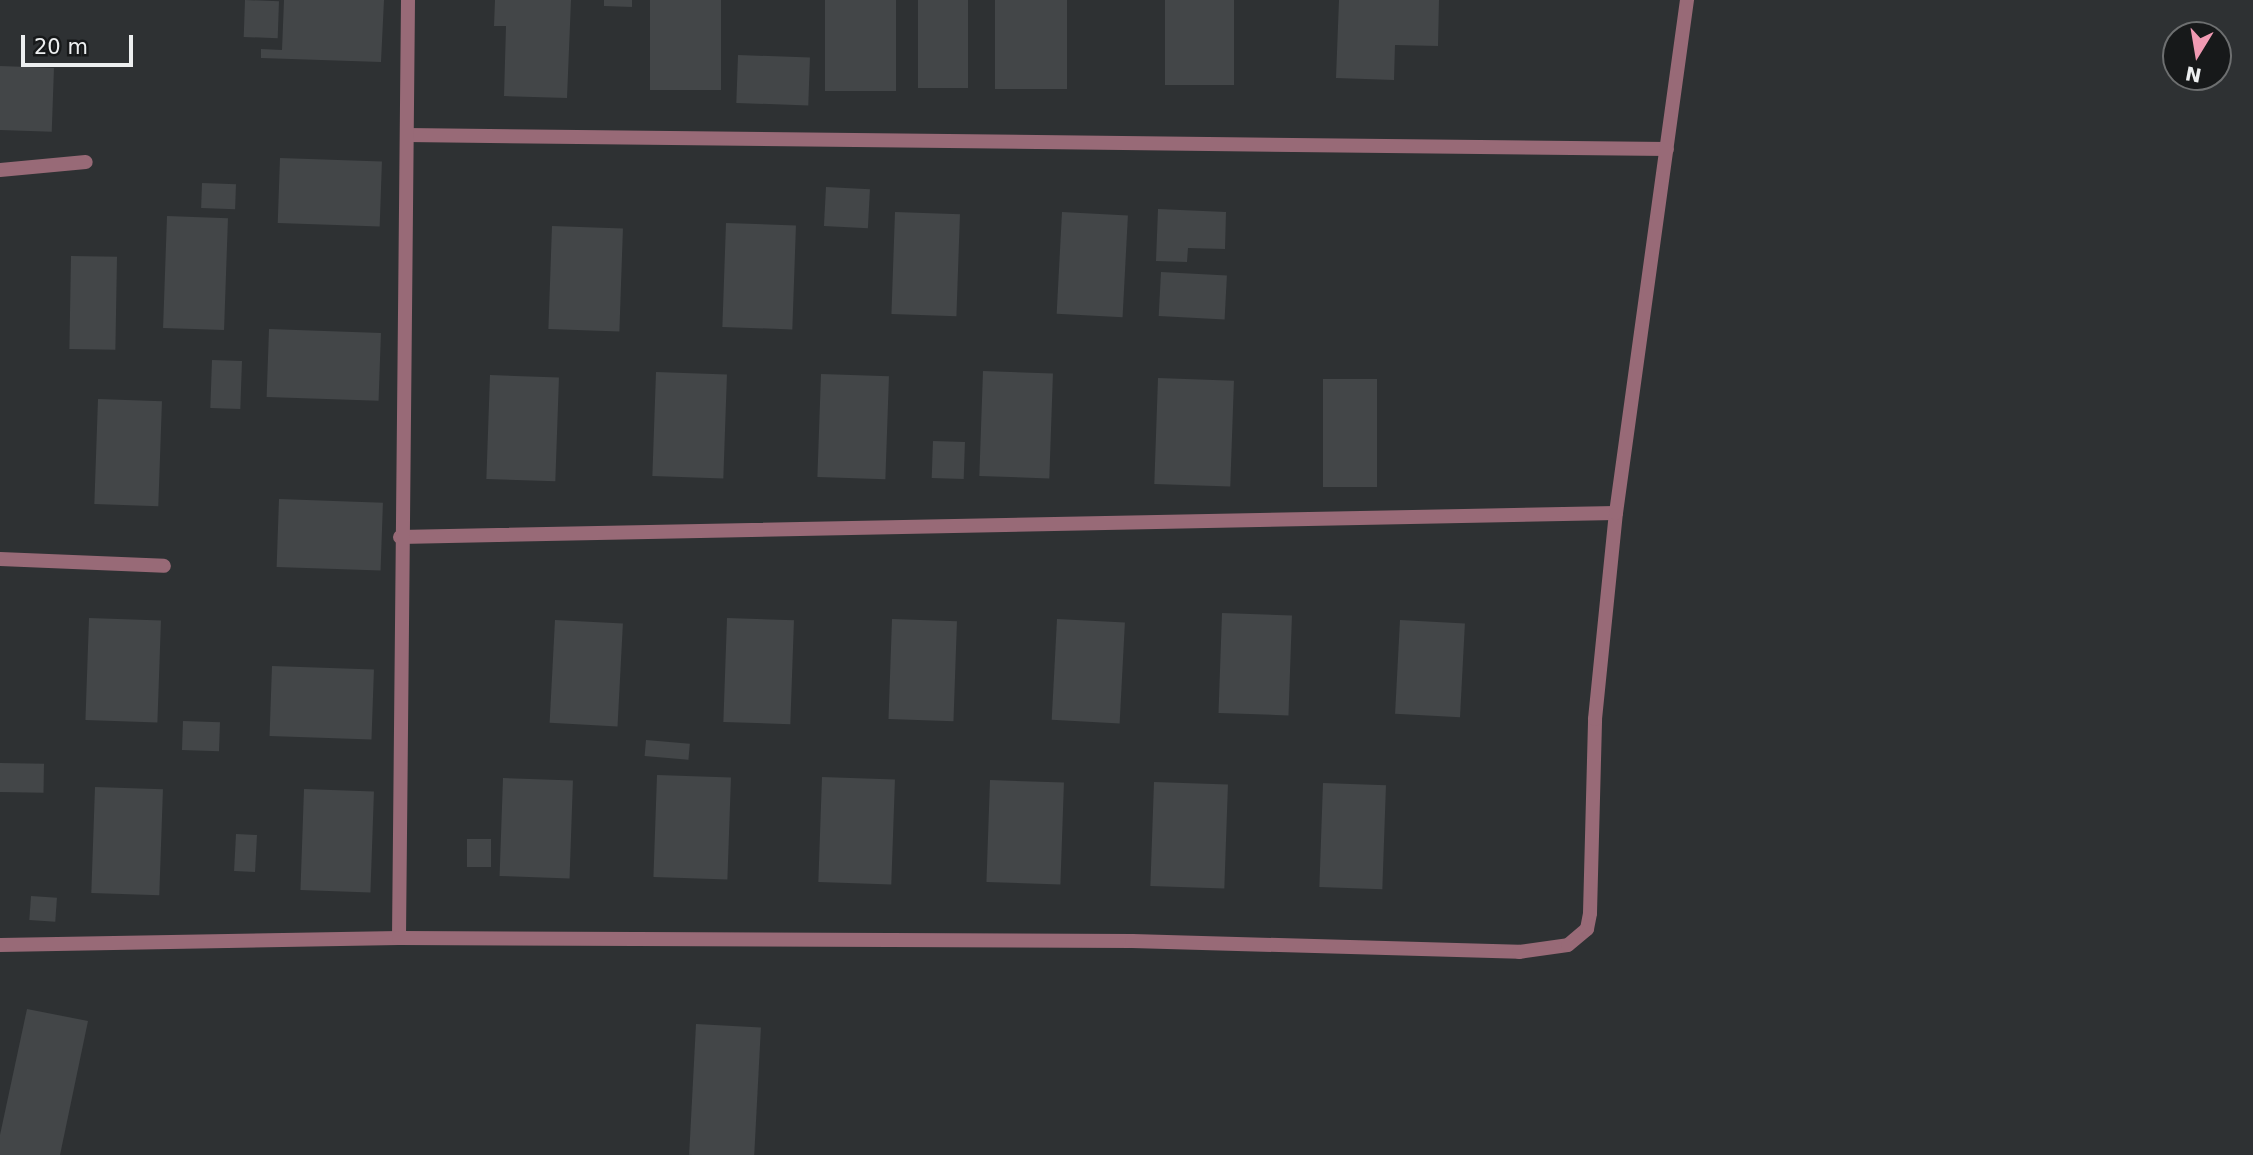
<!DOCTYPE html>
<html>
<head>
<meta charset="utf-8">
<style>
	body { margin:0 }
	#map { position:relative; width:2253px; height:1155px; overflow:hidden; background:#2e3133; font-family:"DejaVu Sans",sans-serif }
	div>[style] { position:absolute }
	.building>* { inset:0; background:#434648; transform-origin:0 0 }
	.minor>* { height:14px; margin:-7px; padding:0 7px; transform-origin:7px; border-radius:7px; background:#986a77 }
	span { translate:-50% -50%; white-space:nowrap; text-align:center; line-height:1.15; -webkit-text-stroke:7px #17191a; paint-order:stroke }
	.north { position:absolute; left:2162px; top:21px; width:70px; height:70px; box-sizing:border-box; background:#17191a; border:2px solid #6d6f70; border-radius:50%; rotate:191deg; font-size:19px; font-weight:700; line-height:28px; text-align:center; color:#edeff0 }
	.north::after { content:''; display:block; margin:auto; width:24px; height:32px; background:#f19ab3; clip-path:polygon(50% 0,100% 100%,50% 72%,0 100%) }
	.scale { position:absolute; left:21px; top:35px; width:112px; height:32px; box-sizing:border-box; border:4px solid #edeff0; border-top:0; padding-left:9px; font-size:21px; line-height:24px; white-space:nowrap; color:#edeff0; -webkit-text-stroke:5px #17191a; paint-order:stroke }
</style>
</head>
<body>
<div id="map">
	<div class="building">
		<div style="left:245px;top:0;width:34px;height:37px;rotate:2deg"></div>
		<div style="clip-path:polygon(284px 0,384px 0,381px 62px,261px 58px,261px 49px,282px 50px)"></div>
		<div style="clip-path:polygon(495px 0,571px 0,567px 98px,504px 96px,506px 26px,494px 26px)"></div>
		<div style="clip-path:polygon(604px 0,632px 0,632px 7px,604px 6px)"></div>
		<div style="left:650px;top:0;width:71px;height:90px"></div>
		<div style="left:825px;top:0;width:71px;height:91px"></div>
		<div style="left:918px;top:0;width:50px;height:88px"></div>
		<div style="left:995px;top:0;width:72px;height:89px"></div>
		<div style="left:1165px;top:0;width:69px;height:85px"></div>
		<div style="clip-path:polygon(1339px 0,1439px 0,1438px 46px,1395px 45px,1394px 80px,1336px 78px)"></div>
		<div style="left:738px;top:55px;width:72px;height:48px;rotate:2deg"></div>
		<div style="left:0;top:66px;width:54px;height:64px;rotate:2deg"></div>
		<div style="left:280px;top:158px;width:102px;height:65px;rotate:2deg"></div>
		<div style="left:202px;top:183px;width:34px;height:25px;rotate:2deg"></div>
		<div style="left:826px;top:187px;width:44px;height:39px;rotate:3deg"></div>
		<div style="clip-path:polygon(1158px 209px,1226px 212px,1225px 249px,1188px 248px,1187px 262px,1156px 261px)"></div>
		<div style="left:895px;top:212px;width:65px;height:102px;rotate:2deg"></div>
		<div style="left:1062px;top:212px;width:66px;height:102px;rotate:3deg"></div>
		<div style="left:167px;top:216px;width:61px;height:112px;rotate:2deg"></div>
		<div style="left:726px;top:223px;width:70px;height:104px;rotate:2deg"></div>
		<div style="left:552px;top:226px;width:71px;height:103px;rotate:2deg"></div>
		<div style="left:71px;top:256px;width:46px;height:93px;rotate:1deg"></div>
		<div style="left:1161px;top:272px;width:66px;height:44px;rotate:3deg"></div>
		<div style="left:269px;top:329px;width:112px;height:68px;rotate:2deg"></div>
		<div style="left:212px;top:360px;width:30px;height:48px;rotate:2deg"></div>
		<div style="left:983px;top:371px;width:70px;height:105px;rotate:2deg"></div>
		<div style="left:656px;top:372px;width:71px;height:104px;rotate:2deg"></div>
		<div style="left:821px;top:374px;width:68px;height:103px;rotate:2deg"></div>
		<div style="left:490px;top:375px;width:69px;height:104px;rotate:2deg"></div>
		<div style="left:1158px;top:378px;width:76px;height:106px;rotate:2deg"></div>
		<div style="left:1323px;top:379px;width:54px;height:108px"></div>
		<div style="left:98px;top:399px;width:64px;height:105px;rotate:2deg"></div>
		<div style="left:933px;top:441px;width:32px;height:37px;rotate:2deg"></div>
		<div style="left:279px;top:499px;width:104px;height:68px;rotate:2deg"></div>
		<div style="left:1222px;top:613px;width:70px;height:100px;rotate:2deg"></div>
		<div style="left:89px;top:618px;width:72px;height:102px;rotate:2deg"></div>
		<div style="left:727px;top:618px;width:67px;height:104px;rotate:2deg"></div>
		<div style="left:892px;top:619px;width:65px;height:100px;rotate:2deg"></div>
		<div style="left:1057px;top:619px;width:68px;height:101px;rotate:3deg"></div>
		<div style="left:555px;top:620px;width:68px;height:103px;rotate:3deg"></div>
		<div style="left:1400px;top:620px;width:65px;height:94px;rotate:3deg"></div>
		<div style="left:272px;top:666px;width:102px;height:70px;rotate:2deg"></div>
		<div style="left:183px;top:721px;width:37px;height:29px;rotate:2deg"></div>
		<div style="left:646px;top:740px;width:44px;height:16px;rotate:5deg"></div>
		<div style="left:0;top:763px;width:44px;height:29px;rotate:1deg"></div>
		<div style="left:657px;top:775px;width:74px;height:102px;rotate:2deg"></div>
		<div style="left:822px;top:777px;width:73px;height:105px;rotate:2deg"></div>
		<div style="left:503px;top:778px;width:70px;height:98px;rotate:2deg"></div>
		<div style="left:990px;top:780px;width:74px;height:102px;rotate:2deg"></div>
		<div style="left:1154px;top:782px;width:74px;height:104px;rotate:2deg"></div>
		<div style="left:1323px;top:783px;width:63px;height:104px;rotate:2deg"></div>
		<div style="left:95px;top:787px;width:68px;height:106px;rotate:2deg"></div>
		<div style="left:304px;top:789px;width:70px;height:101px;rotate:2deg"></div>
		<div style="left:236px;top:834px;width:21px;height:37px;rotate:3deg"></div>
		<div style="left:467px;top:839px;width:24px;height:28px"></div>
		<div style="left:31px;top:896px;width:26px;height:24px;rotate:4deg"></div>
		<div style="clip-path:polygon(27px 1009px,88px 1021px,60px 1155px,0 1155px,0 1135px)"></div>
		<div style="left:696px;top:1024px;width:65px;height:131px;rotate:3deg"></div>
	</div>
	<div class="minor">
		<div style="left:407px;top:135px;width:1260px;rotate:0.64deg"></div>
		<div style="left:0;top:170px;width:86px;rotate:-5.3deg"></div>
		<div style="left:400px;top:537px;width:1216px;rotate:-1.13deg"></div>
		<div style="left:0;top:559px;width:164px;rotate:2.4deg"></div>
		<div style="left:399px;top:938px;width:938px;rotate:-89.45deg"></div>
		<div style="left:0;top:945px;width:399px;rotate:-1deg"></div>
		<div style="left:399px;top:938px;width:733px;rotate:0.23deg"></div>
		<div style="left:1132px;top:941px;width:387px;rotate:1.6deg"></div>
		<div style="left:1519px;top:952px;width:49px;rotate:-8.1deg"></div>
		<div style="left:1568px;top:945px;width:25px;rotate:-40deg"></div>
		<div style="left:1587px;top:929px;width:16px;rotate:-79deg"></div>
		<div style="left:1590px;top:913px;width:194px;rotate:-88.5deg"></div>
		<div style="left:1595px;top:719px;width:207px;rotate:-84.2deg"></div>
		<div style="left:1616px;top:513px;width:518px;rotate:-82.12deg"></div>
	</div>
	<div class="north">N</div>
	<div class="scale">20 m</div>
</div>
</body>
</html>
